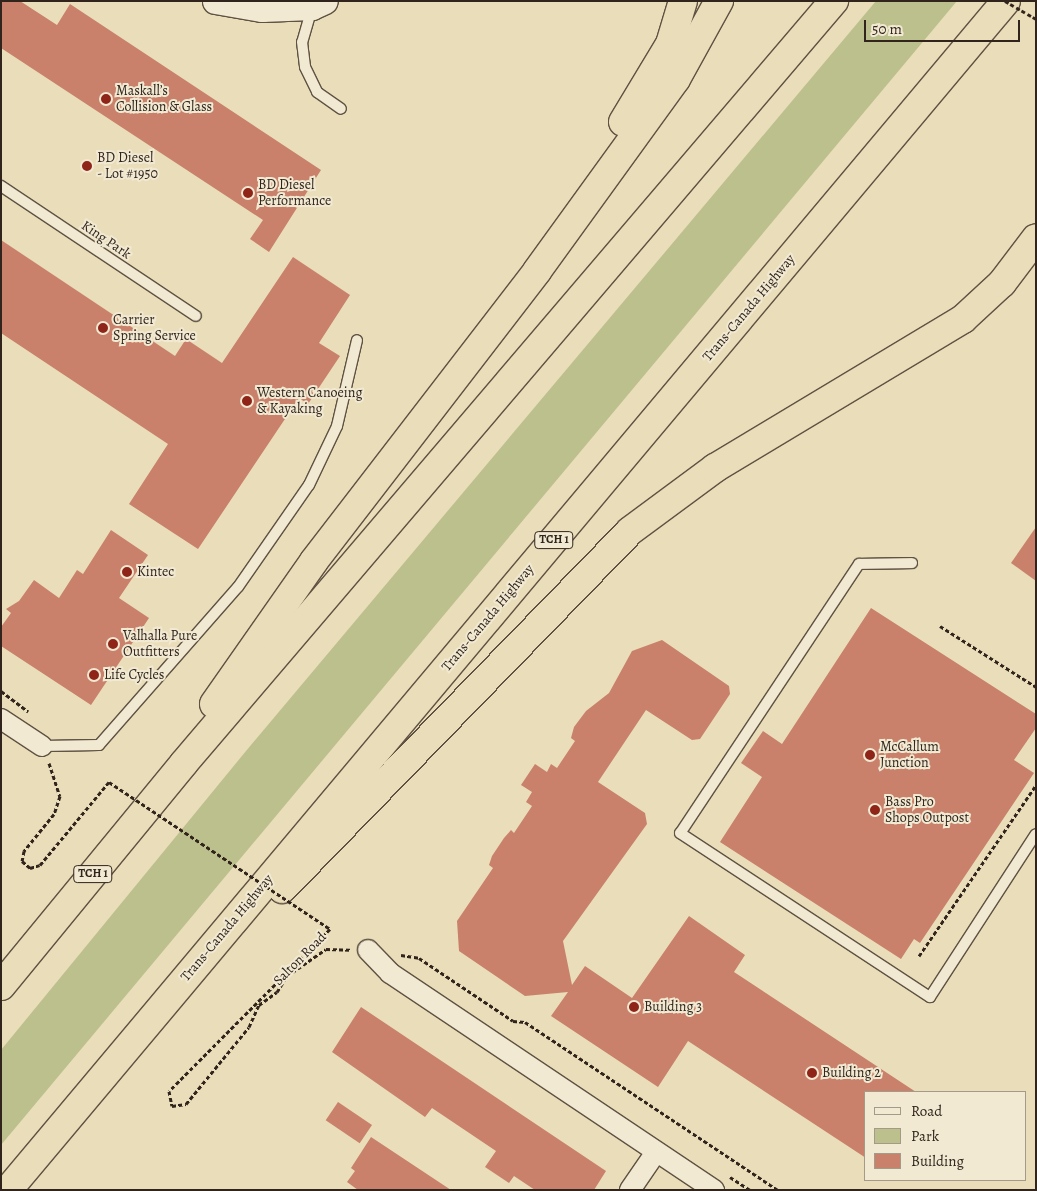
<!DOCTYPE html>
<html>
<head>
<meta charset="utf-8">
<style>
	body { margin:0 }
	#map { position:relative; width:1037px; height:1191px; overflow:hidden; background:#eaddb9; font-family:Alegreya,serif }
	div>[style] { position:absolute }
	.green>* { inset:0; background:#bbc08c }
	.building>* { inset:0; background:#c9816b; transform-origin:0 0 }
	.path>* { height:3px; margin-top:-1.5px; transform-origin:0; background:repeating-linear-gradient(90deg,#31241c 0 4px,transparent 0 6.5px) }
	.roads { filter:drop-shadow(1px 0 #5f5243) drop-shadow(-1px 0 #5f5243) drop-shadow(0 1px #5f5243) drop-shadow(0 -1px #5f5243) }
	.service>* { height:10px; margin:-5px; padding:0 5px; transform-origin:5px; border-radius:5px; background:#f1e9d2 }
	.minor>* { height:20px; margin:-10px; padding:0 10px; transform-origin:10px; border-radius:10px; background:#f1e9d2 }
	.tertiary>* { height:25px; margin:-12.5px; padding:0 12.5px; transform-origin:12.5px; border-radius:12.5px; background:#f1e9d2 }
	.motorway>* { height:28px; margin:-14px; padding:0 14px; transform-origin:14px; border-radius:14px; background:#eaddb9 }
	.path-bridge>* { height:3px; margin-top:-1.5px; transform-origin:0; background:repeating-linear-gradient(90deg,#31241c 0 4px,transparent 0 6.5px) }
	.dots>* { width:14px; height:14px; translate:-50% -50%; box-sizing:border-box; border:2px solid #f1e9d2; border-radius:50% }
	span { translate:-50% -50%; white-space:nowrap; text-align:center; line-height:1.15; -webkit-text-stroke:4px #f1e9d2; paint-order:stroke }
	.shield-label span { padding:1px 4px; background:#f1e9d2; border:1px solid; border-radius:4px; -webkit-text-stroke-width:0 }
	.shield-label { font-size:12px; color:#31241c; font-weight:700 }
	.poi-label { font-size:14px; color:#31241c }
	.left { translate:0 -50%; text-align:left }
	.street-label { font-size:14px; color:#31241c }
	.frame { position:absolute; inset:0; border:2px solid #31241c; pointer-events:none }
	.legend { position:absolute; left:864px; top:1091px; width:162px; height:90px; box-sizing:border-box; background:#f1e9d2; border:1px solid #a49a89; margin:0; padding:6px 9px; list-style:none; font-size:15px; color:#31241c }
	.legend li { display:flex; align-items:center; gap:10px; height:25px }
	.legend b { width:25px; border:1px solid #a49a89 }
	.scale { position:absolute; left:864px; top:20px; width:156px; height:22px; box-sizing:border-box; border:2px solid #31241c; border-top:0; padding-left:6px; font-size:15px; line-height:18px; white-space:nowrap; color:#31241c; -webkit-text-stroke:4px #f1e9d2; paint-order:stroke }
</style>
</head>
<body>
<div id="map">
	<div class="green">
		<div style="clip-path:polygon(876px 1px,957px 1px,1px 1145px,1px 1050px,246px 751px)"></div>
	</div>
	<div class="building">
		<div style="clip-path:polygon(1px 1px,20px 1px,57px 25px,70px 4px,321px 170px,269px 252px,250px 239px,263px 220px,1px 48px)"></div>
		<div style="clip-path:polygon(1px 240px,175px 356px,186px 339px,222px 363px,293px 257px,350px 295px,319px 343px,340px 356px,308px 404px,299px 398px,198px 549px,129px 504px,168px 444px,1px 333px)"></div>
		<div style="clip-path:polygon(1036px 527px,1036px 581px,1011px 563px)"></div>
		<div style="clip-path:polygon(111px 530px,148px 555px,119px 598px,149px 618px,91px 705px,1px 646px,1px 627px,11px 613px,6px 609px,19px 601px,34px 580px,59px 598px,77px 570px,83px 574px)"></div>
		<div style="clip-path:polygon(871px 608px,1036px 714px,1036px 728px,1014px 760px,1034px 773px,920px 943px,914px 939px,901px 959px,720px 842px,762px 777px,741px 763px,763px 731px,782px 744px)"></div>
		<div style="clip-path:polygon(662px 640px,729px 686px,730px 694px,700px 739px,692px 740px,646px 710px,598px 782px,645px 813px,647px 824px,563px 941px,572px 985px,585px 966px,632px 998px,689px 916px,745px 955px,734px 972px,916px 1092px,866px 1092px,866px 1158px,688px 1041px,658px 1087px,551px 1016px,568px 992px,525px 996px,459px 951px,457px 921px,493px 868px,489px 865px,492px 856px,504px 838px,511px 830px,514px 833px,532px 806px,526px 802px,532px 792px,521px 785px,535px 764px,547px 772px,551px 764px,557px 768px,575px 741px,571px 738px,574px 727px,586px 711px,609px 693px,632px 651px)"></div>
		<div style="clip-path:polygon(361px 1007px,606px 1171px,594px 1190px,535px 1190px,514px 1176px,509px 1183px,485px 1167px,496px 1151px,432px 1108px,425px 1117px,332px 1052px)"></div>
		<div style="left:338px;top:1102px;width:41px;height:22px;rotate:34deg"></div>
		<div style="clip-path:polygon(371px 1137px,451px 1190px,358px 1190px,347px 1182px,355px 1171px,351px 1168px)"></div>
	</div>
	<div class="path">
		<div style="left:940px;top:626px;width:114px;rotate:32.4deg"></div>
		<div style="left:1px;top:691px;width:34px;rotate:37deg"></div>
		<div style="left:49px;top:763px;width:35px;rotate:72deg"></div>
		<div style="left:60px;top:796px;width:19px;rotate:108deg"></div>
		<div style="left:54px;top:814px;width:48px;rotate:129deg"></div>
		<div style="left:24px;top:851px;width:10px;rotate:101deg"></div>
		<div style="left:22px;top:861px;width:11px;rotate:41deg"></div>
		<div style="left:30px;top:868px;width:10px;rotate:-17deg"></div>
		<div style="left:40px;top:865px;width:108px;rotate:-50.3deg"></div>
		<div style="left:330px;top:929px;width:228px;rotate:134.8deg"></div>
		<div style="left:169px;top:1091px;width:15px;rotate:79deg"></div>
		<div style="left:172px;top:1106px;width:14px;rotate:-8deg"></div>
		<div style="left:186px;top:1104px;width:99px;rotate:-50.7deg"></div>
		<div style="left:249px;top:1027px;width:24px;rotate:-66deg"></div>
		<div style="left:259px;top:1005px;width:22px;rotate:-36deg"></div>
		<div style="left:277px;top:992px;width:19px;rotate:-58deg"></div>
		<div style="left:287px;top:976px;width:47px;rotate:-34.7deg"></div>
		<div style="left:326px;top:949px;width:24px;rotate:2deg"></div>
		<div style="left:401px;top:955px;width:18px;rotate:9deg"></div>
		<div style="left:419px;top:958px;width:113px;rotate:33.8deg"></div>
		<div style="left:513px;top:1021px;width:12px;rotate:5deg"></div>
		<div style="left:525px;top:1022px;width:304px;rotate:33.6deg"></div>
		<div style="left:919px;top:956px;width:207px;rotate:-55.6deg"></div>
		<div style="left:730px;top:1177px;width:24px;rotate:33deg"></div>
	</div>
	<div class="roads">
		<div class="service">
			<div style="left:312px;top:8px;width:35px;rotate:106deg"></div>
			<div style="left:302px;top:42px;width:25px;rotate:83deg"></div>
			<div style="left:305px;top:67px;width:28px;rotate:64deg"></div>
			<div style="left:317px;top:92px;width:29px;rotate:35deg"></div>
			<div style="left:1px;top:186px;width:234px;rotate:33.7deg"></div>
			<div style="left:912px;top:563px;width:53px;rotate:178.9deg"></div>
			<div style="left:859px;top:564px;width:323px;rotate:123.6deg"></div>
			<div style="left:680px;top:833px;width:299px;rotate:33.3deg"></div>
			<div style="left:930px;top:997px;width:194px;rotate:-57deg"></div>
			<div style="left:42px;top:746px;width:57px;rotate:-1deg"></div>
			<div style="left:99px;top:745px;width:210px;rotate:-48.7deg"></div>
			<div style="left:238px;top:587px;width:124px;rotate:-55.2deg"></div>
			<div style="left:309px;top:485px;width:65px;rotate:-64.6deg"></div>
			<div style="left:337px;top:426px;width:88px;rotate:-76.9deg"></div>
		</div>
		<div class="minor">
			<div style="left:1px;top:719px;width:49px;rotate:33.4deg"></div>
			<div style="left:368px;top:950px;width:32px;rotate:46deg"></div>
			<div style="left:390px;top:973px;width:390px;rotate:33.8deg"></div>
			<div style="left:630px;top:1190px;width:46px;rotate:-55.6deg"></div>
		</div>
		<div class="tertiary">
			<div style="left:215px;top:1px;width:48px;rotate:9.7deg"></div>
			<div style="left:262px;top:9px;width:50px;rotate:-2.3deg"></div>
			<div style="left:312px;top:7px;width:14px;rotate:-25deg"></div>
		</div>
		<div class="motorway">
			<div style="left:623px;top:122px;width:91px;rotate:-58.9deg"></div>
			<div style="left:670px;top:44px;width:45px;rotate:-73.2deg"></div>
			<div style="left:214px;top:704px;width:174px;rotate:-55deg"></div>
			<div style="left:314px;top:561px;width:366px;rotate:-52.4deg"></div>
			<div style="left:537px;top:271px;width:237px;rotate:-54.1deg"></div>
			<div style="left:676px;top:79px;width:89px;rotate:-61.1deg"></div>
			<div style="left:282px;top:889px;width:499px;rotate:-45.8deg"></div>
			<div style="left:630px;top:531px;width:106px;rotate:-36.5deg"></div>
			<div style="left:715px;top:468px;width:289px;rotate:-31deg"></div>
			<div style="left:963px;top:319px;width:53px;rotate:-42.7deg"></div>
			<div style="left:1002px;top:283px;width:56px;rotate:-52.9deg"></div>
			<div style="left:1px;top:986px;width:288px;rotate:-50.6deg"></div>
			<div style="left:184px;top:763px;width:1002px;rotate:-49.54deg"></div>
			<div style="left:8px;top:1190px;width:1552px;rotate:-49.99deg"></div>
		</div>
	</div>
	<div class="path-bridge">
		<div style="left:1005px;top:1px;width:36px;rotate:30deg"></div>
		<div style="left:109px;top:782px;width:265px;rotate:33.6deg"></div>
	</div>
	<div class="dots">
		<div style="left:106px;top:99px;background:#8f2418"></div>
		<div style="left:87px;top:166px;background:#8f2418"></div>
		<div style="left:248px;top:193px;background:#8f2418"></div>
		<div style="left:103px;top:328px;background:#8f2418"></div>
		<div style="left:247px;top:401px;background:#8f2418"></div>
		<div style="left:127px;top:572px;background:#8f2418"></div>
		<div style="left:113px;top:644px;background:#8f2418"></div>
		<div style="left:94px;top:675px;background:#8f2418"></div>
		<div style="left:870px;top:755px;background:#8f2418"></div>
		<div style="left:875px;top:810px;background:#8f2418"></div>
		<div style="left:634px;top:1007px;background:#8f2418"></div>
		<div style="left:812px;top:1073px;background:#8f2418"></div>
	</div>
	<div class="shield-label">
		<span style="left:554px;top:540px">TCH 1</span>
		<span style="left:93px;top:874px">TCH 1</span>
	</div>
	<div class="poi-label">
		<span class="left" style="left:116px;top:99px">Maskall’s<br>Collision &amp; Glass</span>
		<span class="left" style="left:97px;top:166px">BD Diesel<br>- Lot #1950</span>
		<span class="left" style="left:258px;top:193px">BD Diesel<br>Performance</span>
		<span class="left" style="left:113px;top:328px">Carrier<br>Spring Service</span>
		<span class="left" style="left:257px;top:401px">Western Canoeing<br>&amp; Kayaking</span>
		<span class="left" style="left:137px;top:572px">Kintec</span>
		<span class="left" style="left:123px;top:644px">Valhalla Pure<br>Outfitters</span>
		<span class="left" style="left:104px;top:675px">Life Cycles</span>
		<span class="left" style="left:880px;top:755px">McCallum<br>Junction</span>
		<span class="left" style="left:885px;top:810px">Bass Pro<br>Shops Outpost</span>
		<span class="left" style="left:644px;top:1007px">Building 3</span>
		<span class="left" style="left:822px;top:1073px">Building 2</span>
	</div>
	<div class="street-label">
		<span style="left:106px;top:240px;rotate:34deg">King Park</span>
		<span style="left:749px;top:308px;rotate:-50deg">Trans-Canada Highway</span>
		<span style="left:488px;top:618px;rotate:-50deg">Trans-Canada Highway</span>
		<span style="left:227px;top:928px;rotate:-50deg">Trans-Canada Highway</span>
		<span style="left:300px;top:959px;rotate:-45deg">Salton Road</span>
	</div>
	<div class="frame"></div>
	<ul class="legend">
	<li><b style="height:6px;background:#f1e9d2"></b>Road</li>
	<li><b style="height:14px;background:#bbc08c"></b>Park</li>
	<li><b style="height:14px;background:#c9816b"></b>Building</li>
	</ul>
	<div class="scale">50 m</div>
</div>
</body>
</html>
